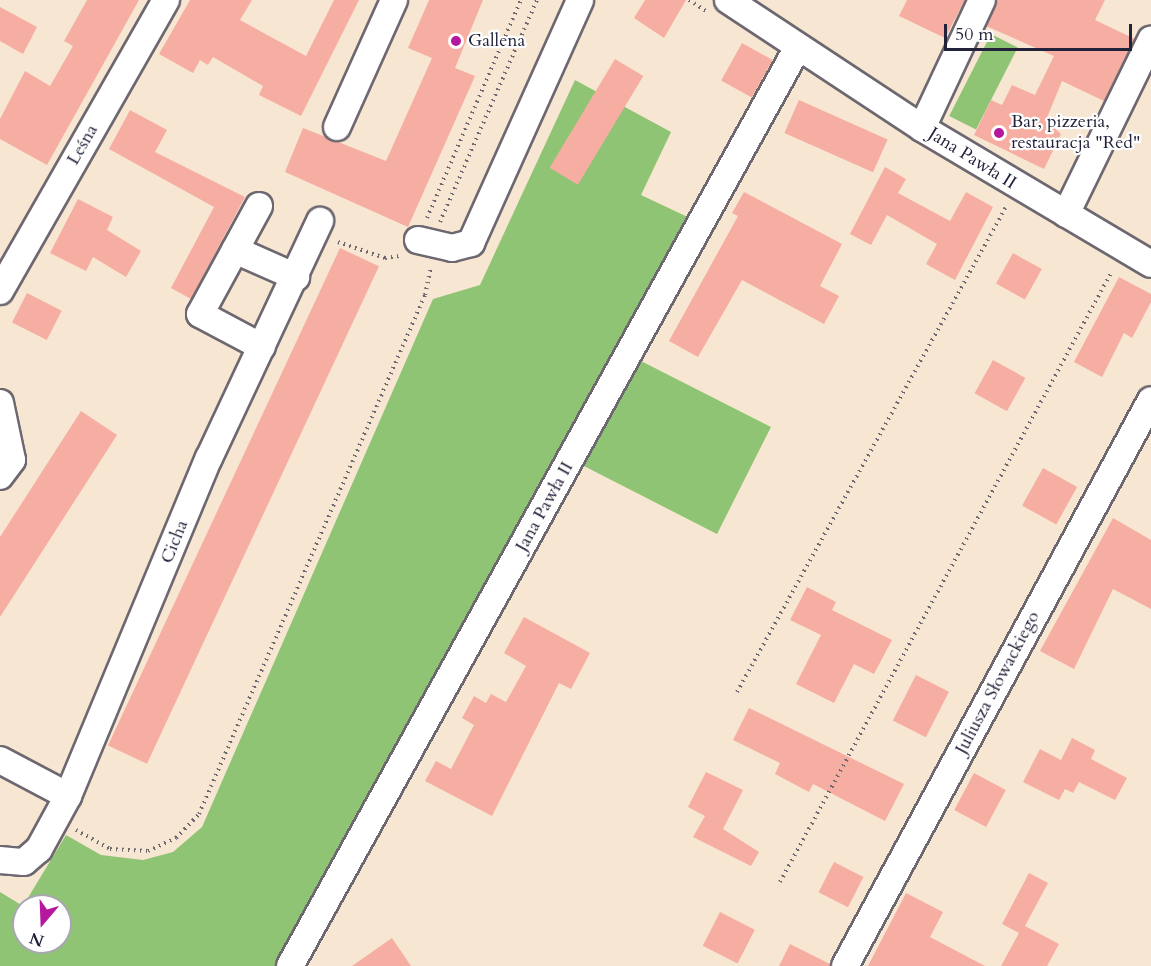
<!DOCTYPE html>
<html>
<head>
<meta charset="utf-8">
<style>
	body { margin:0 }
	#map { position:relative; width:1151px; height:966px; overflow:hidden; background:#f7e6d2; font-family:Cardo,serif }
	div>[style] { position:absolute }
	.green>* { inset:0; background:#90c475; transform-origin:0 0 }
	.building>* { inset:0; background:#f6aea2; transform-origin:0 0 }
	.path>* { height:4px; margin-top:-2px; transform-origin:0; background:repeating-linear-gradient(90deg,#6d6770 0 1.5px,transparent 0 6px) }
	.roads { filter:drop-shadow(2px 0 #6d6770) drop-shadow(-2px 0 #6d6770) drop-shadow(0 2px #6d6770) drop-shadow(0 -2px #6d6770) }
	.minor>* { height:26px; margin:-13px; padding:0 13px; transform-origin:13px; border-radius:13px; background:#fff }
	.dots>* { width:16px; height:16px; translate:-50% -50%; box-sizing:border-box; border:3px solid #fff; border-radius:50% }
	span { translate:-50% -50%; white-space:nowrap; text-align:center; line-height:1.15; -webkit-text-stroke:4.5px #fff; paint-order:stroke }
	.poi-label { font-size:18px; color:#22223b }
	.left { translate:0 -50%; text-align:left }
	.street-label { font-size:18px; color:#22223b }
	.north { position:absolute; left:12px; top:894px; width:60px; height:60px; box-sizing:border-box; background:#fff; border:2px solid #a7a7b1; border-radius:50%; rotate:199deg; font-size:16px; font-weight:700; line-height:24px; text-align:center; color:#22223b }
	.north::after { content:''; display:block; margin:auto; width:21px; height:27px; background:#b5179e; clip-path:polygon(50% 0,100% 100%,50% 72%,0 100%) }
	.scale { position:absolute; left:944px; top:24px; width:188px; height:27px; box-sizing:border-box; border:3px solid #22223b; border-top:0; padding-left:8px; font-size:18px; line-height:21px; white-space:nowrap; color:#22223b; -webkit-text-stroke:4px #fff; paint-order:stroke }
</style>
</head>
<body>
<div id="map">
	<div class="green">
		<div style="left:991px;top:34px;width:30px;height:92px;rotate:27deg"></div>
		<div style="clip-path:polygon(evenodd,575px 80px,671px 132px,641px 195px,711px 228px,639px 360px,771px 427px,717px 534px,582px 465px,300px 966px,0 966px,0 892px,23px 906px,66px 835px,101px 855px,143px 860px,173px 852px,202px 827px,433px 299px,480px 285px,575px 80px,24px 906px,60px 906px,60px 942px,24px 942px,24px 906px)"></div>
	</div>
	<div class="building">
		<div style="clip-path:polygon(87px 0,139px 0,47px 165px,0 139px,0 119px,25px 71px,50px 86px,73px 46px,64px 41px)"></div>
		<div style="clip-path:polygon(190px 0,252px 0,240px 20px,306px 56px,334px 0,359px 0,301px 116px,259px 95px,263px 86px,213px 57px,208px 65px,200px 60px,193px 73px,159px 54px)"></div>
		<div style="clip-path:polygon(429px 0,483px 0,455px 68px,475px 76px,408px 227px,285px 172px,303px 128px,386px 161px,432px 58px,408px 48px)"></div>
		<div style="clip-path:polygon(645px 0,686px 0,664px 38px,634px 18px)"></div>
		<div style="clip-path:polygon(907px 0,965px 0,945px 38px,899px 16px)"></div>
		<div style="clip-path:polygon(997px 0,1105px 0,1095px 20px,1135px 39px,1104px 101px,1062px 81px,1046px 120px,1061px 134px,1044px 169px,974px 135px,991px 100px,1002px 105px,1012px 85px,1035px 95px,1054px 56px,986px 26px)"></div>
		<div style="clip-path:polygon(0 7px,37px 27px,23px 54px,0 41px)"></div>
		<div style="left:742px;top:43px;width:35px;height:43px;rotate:29deg"></div>
		<div style="left:615px;top:59px;width:33px;height:127px;rotate:31deg"></div>
		<div style="left:799px;top:100px;width:97px;height:36px;rotate:24deg"></div>
		<div style="clip-path:polygon(130px 110px,167px 130px,155px 152px,245px 197px,191px 299px,171px 288px,214px 207px,109px 149px)"></div>
		<div style="clip-path:polygon(885px 167px,906px 179px,898px 193px,950px 221px,966px 192px,993px 207px,955px 280px,926px 264px,937px 244px,887px 215px,871px 245px,850px 234px)"></div>
		<div style="clip-path:polygon(744px 192px,842px 244px,820px 286px,839px 296px,824px 324px,742px 280px,698px 357px,669px 341px,738px 216px,732px 213px)"></div>
		<div style="clip-path:polygon(78px 199px,113px 217px,107px 230px,141px 251px,126px 277px,93px 257px,86px 271px,50px 253px)"></div>
		<div style="left:340px;top:248px;width:43px;height:549px;rotate:25deg"></div>
		<div style="left:1013px;top:253px;width:33px;height:35px;rotate:29deg"></div>
		<div style="clip-path:polygon(1119px 277px,1151px 294px,1151px 302px,1132px 338px,1124px 333px,1102px 377px,1074px 362px)"></div>
		<div style="left:27px;top:293px;width:39px;height:33px;rotate:27deg"></div>
		<div style="left:993px;top:360px;width:37px;height:38px;rotate:29deg"></div>
		<div style="clip-path:polygon(81px 411px,117px 435px,0 617px,0 537px)"></div>
		<div style="left:1043px;top:468px;width:39px;height:43px;rotate:29deg"></div>
		<div style="clip-path:polygon(1113px 518px,1151px 540px,1151px 609px,1113px 589px,1074px 669px,1040px 651px)"></div>
		<div style="clip-path:polygon(807px 587px,836px 602px,832px 610px,892px 640px,874px 674px,854px 664px,834px 703px,796px 684px,821px 635px,790px 620px)"></div>
		<div style="clip-path:polygon(524px 617px,590px 653px,571px 689px,559px 683px,492px 816px,425px 781px,436px 761px,451px 769px,474px 725px,462px 718px,474px 696px,486px 703px,491px 694px,506px 702px,526px 666px,504px 653px)"></div>
		<div style="left:916px;top:675px;width:37px;height:51px;rotate:27deg"></div>
		<div style="clip-path:polygon(749px 708px,904px 784px,885px 821px,813px 784px,809px 792px,775px 774px,780px 763px,733px 740px)"></div>
		<div style="clip-path:polygon(1072px 738px,1095px 750px,1091px 759px,1127px 778px,1115px 800px,1079px 782px,1073px 793px,1065px 789px,1059px 800px,1023px 782px,1040px 749px,1061px 760px)"></div>
		<div style="clip-path:polygon(706px 772px,743px 790px,723px 829px,759px 852px,751px 866px,693px 837px,705px 816px,688px 807px)"></div>
		<div style="left:974px;top:773px;width:36px;height:42px;rotate:28deg"></div>
		<div style="left:834px;top:862px;width:33px;height:34px;rotate:27deg"></div>
		<div style="clip-path:polygon(1029px 873px,1048px 883px,1025px 926px,1059px 944px,1047px 966px,1001px 966px,1019px 933px,1002px 924px)"></div>
		<div style="clip-path:polygon(906px 893px,943px 912px,930px 937px,985px 966px,868px 966px)"></div>
		<div style="left:720px;top:912px;width:39px;height:38px;rotate:27deg"></div>
		<div style="clip-path:polygon(392px 938px,411px 966px,352px 966px)"></div>
		<div style="clip-path:polygon(790px 944px,830px 964px,830px 966px,779px 966px)"></div>
	</div>
	<div class="path">
		<div style="left:689px;top:0;width:20px;rotate:33deg"></div>
		<div style="left:427px;top:218px;width:237px;rotate:-66.7deg"></div>
		<div style="left:440px;top:222px;width:242px;rotate:-66.4deg"></div>
		<div style="left:338px;top:242px;width:50px;rotate:18.8deg"></div>
		<div style="left:385px;top:258px;width:14px;rotate:-8deg"></div>
		<div style="left:737px;top:692px;width:555px;rotate:-60.99deg"></div>
		<div style="left:76px;top:830px;width:39px;rotate:29deg"></div>
		<div style="left:110px;top:849px;width:38px;rotate:3deg"></div>
		<div style="left:148px;top:851px;width:31px;rotate:-25deg"></div>
		<div style="left:176px;top:838px;width:33px;rotate:-46deg"></div>
		<div style="left:199px;top:814px;width:566px;rotate:-66.47deg"></div>
		<div style="left:425px;top:295px;width:29px;rotate:-78deg"></div>
		<div style="left:780px;top:882px;width:695px;rotate:-61.48deg"></div>
	</div>
	<div class="roads">
		<div class="minor">
			<div style="left:728px;top:0;width:232px;rotate:33.4deg"></div>
			<div style="left:922px;top:128px;width:266px;rotate:30.7deg"></div>
			<div style="left:337px;top:127px;width:139px;rotate:-65.8deg"></div>
			<div style="left:922px;top:128px;width:141px;rotate:-64.9deg"></div>
			<div style="left:259px;top:206px;width:123px;rotate:118.6deg"></div>
			<div style="left:200px;top:314px;width:70px;rotate:28deg"></div>
			<div style="left:1066px;top:214px;width:194px;rotate:-64deg"></div>
			<div style="left:418px;top:240px;width:35px;rotate:13deg"></div>
			<div style="left:452px;top:248px;width:20px;rotate:-15deg"></div>
			<div style="left:471px;top:243px;width:266px;rotate:-65.8deg"></div>
			<div style="left:235px;top:250px;width:67px;rotate:23.9deg"></div>
			<div style="left:0;top:291px;width:335px;rotate:-60.3deg"></div>
			<div style="left:0;top:403px;width:58px;rotate:78.1deg"></div>
			<div style="left:12px;top:460px;width:20px;rotate:127deg"></div>
			<div style="left:0;top:760px;width:77px;rotate:27.9deg"></div>
			<div style="left:68px;top:796px;width:366px;rotate:-67.4deg"></div>
			<div style="left:209px;top:458px;width:262px;rotate:-64.9deg"></div>
			<div style="left:0;top:860px;width:24px;rotate:5deg"></div>
			<div style="left:24px;top:862px;width:20px;rotate:-41deg"></div>
			<div style="left:39px;top:849px;width:60px;rotate:-61.3deg"></div>
			<div style="left:290px;top:966px;width:1050px;rotate:-61.07deg"></div>
			<div style="left:845px;top:966px;width:643px;rotate:-61.6deg"></div>
		</div>
	</div>
	<div class="dots">
		<div style="left:456px;top:41px;background:#b5179e"></div>
		<div style="left:999px;top:133px;background:#b5179e"></div>
	</div>
	<div class="poi-label">
		<span class="left" style="left:468px;top:41px">Gallena</span>
		<span class="left" style="left:1011px;top:133px">Bar, pizzeria,<br>restauracja "Red"</span>
	</div>
	<div class="street-label">
		<span style="left:83px;top:145px;rotate:-60deg">Leśna</span>
		<span style="left:972px;top:159px;rotate:32deg">Jana Pawła II</span>
		<span style="left:545px;top:507px;rotate:-61deg">Jana Pawła II</span>
		<span style="left:175px;top:542px;rotate:-68deg">Cicha</span>
		<span style="left:998px;top:683px;rotate:-62deg">Juliusza Słowackiego</span>
	</div>
	<div class="north">N</div>
	<div class="scale">50 m</div>
</div>
</body>
</html>
